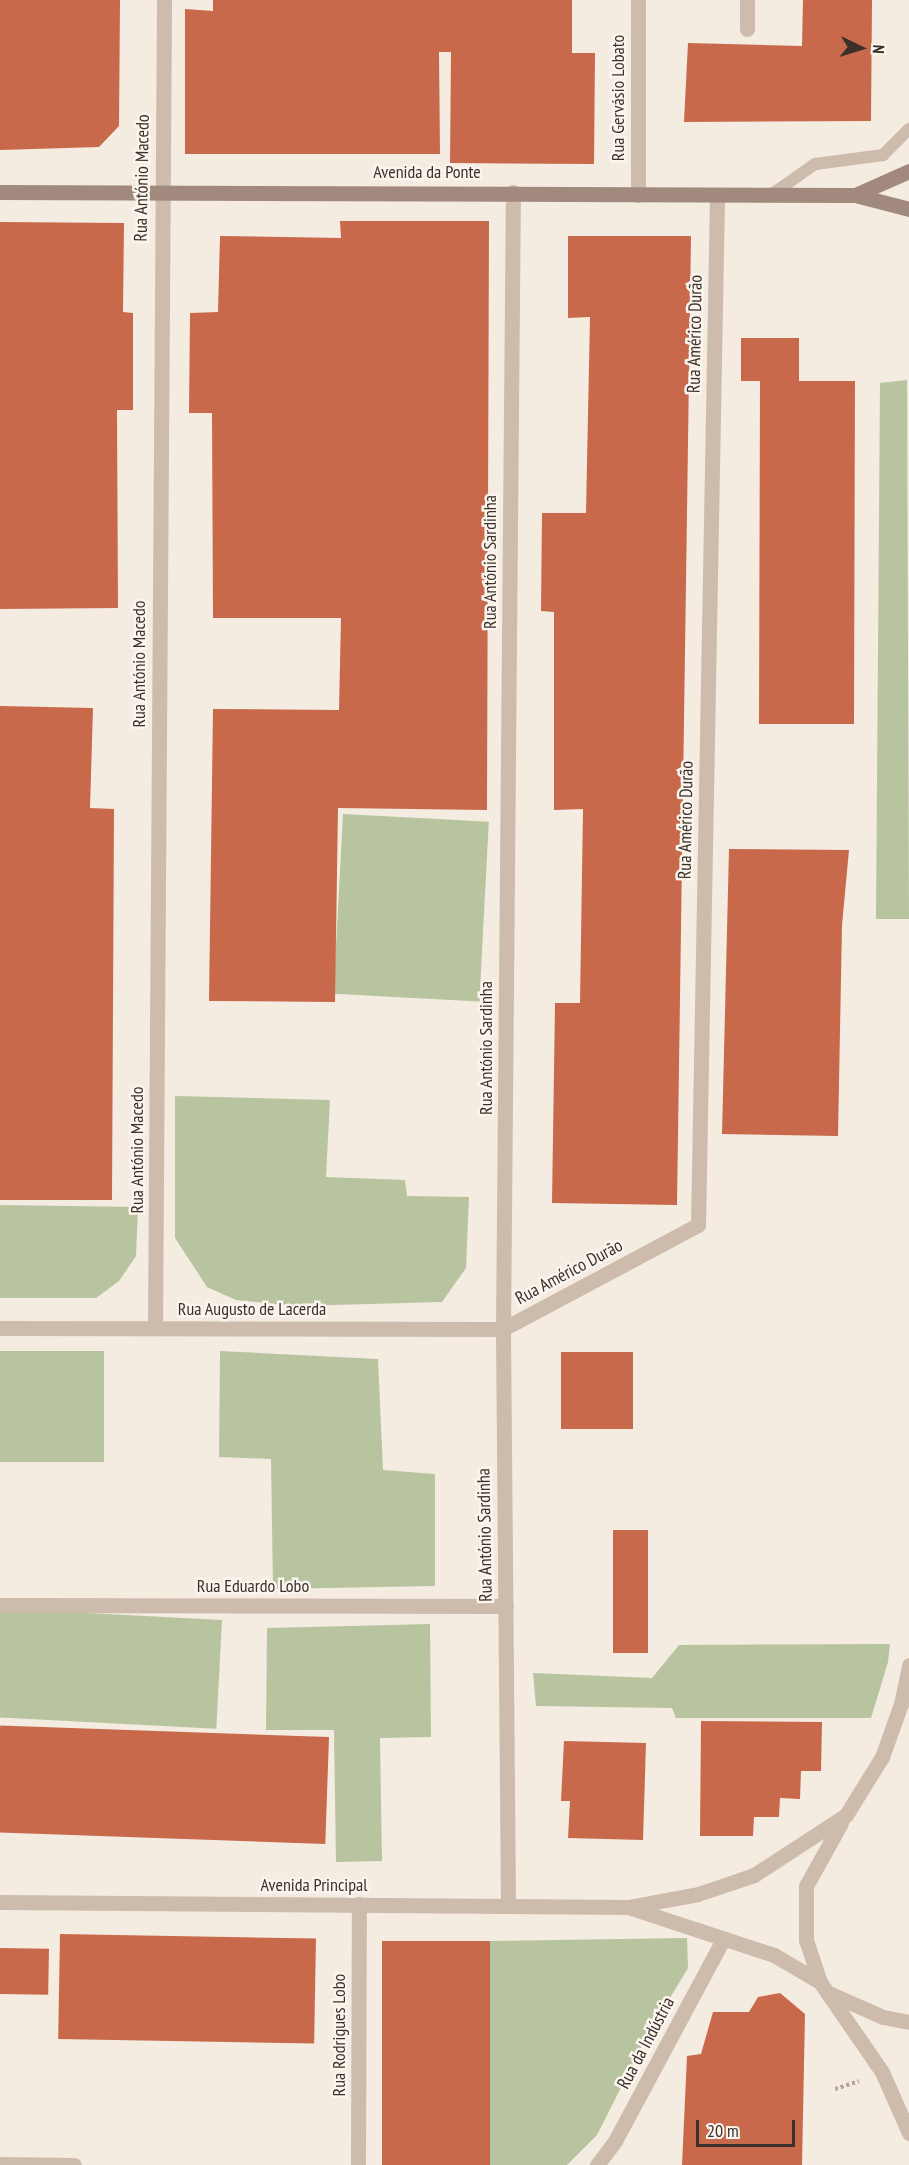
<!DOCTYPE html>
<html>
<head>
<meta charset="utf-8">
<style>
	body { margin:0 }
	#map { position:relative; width:909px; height:2165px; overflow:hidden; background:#f4ebe1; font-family:"PT Sans Narrow",sans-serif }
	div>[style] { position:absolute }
	.green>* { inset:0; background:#b8c4a0; transform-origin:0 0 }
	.building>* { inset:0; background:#c8694b; transform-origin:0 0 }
	.path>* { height:4px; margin-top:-2px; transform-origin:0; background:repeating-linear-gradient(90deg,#b9a596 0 3px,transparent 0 6px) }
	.lane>* { height:12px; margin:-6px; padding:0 6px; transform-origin:6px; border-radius:6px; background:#cdbbac }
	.street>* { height:15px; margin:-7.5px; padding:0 7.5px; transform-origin:7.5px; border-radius:7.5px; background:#cdbbac }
	.secondary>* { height:15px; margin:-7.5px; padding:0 7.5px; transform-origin:7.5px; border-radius:7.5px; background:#a18a7d }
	span { translate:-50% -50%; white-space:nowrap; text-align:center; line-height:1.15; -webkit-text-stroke:5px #fbf5ee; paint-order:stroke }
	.street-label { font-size:18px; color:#3b302b }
	.north { position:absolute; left:831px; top:18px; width:60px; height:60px; -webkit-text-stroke:4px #fbf5ee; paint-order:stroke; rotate:94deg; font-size:16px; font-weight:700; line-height:24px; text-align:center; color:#3b302b }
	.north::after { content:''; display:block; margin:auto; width:21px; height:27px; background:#3b302b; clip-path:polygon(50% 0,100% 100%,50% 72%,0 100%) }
	.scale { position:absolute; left:696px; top:2120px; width:99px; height:27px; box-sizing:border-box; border:3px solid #3b302b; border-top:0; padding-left:8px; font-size:18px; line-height:21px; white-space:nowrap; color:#3b302b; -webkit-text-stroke:4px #fbf5ee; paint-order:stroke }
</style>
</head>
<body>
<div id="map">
	<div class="green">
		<div style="clip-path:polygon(907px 380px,909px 919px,876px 919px,880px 383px)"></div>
		<div style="left:343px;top:814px;width:146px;height:180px;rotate:3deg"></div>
		<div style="clip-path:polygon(175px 1096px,330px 1100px,326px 1177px,405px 1180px,407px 1196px,469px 1197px,466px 1268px,442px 1302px,297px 1306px,236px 1300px,207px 1287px,175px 1238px)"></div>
		<div style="clip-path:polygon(0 1205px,138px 1207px,136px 1256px,119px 1281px,96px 1298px,0 1298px)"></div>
		<div style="left:0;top:1351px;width:104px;height:111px"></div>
		<div style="clip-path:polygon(220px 1351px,378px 1359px,383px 1470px,435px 1474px,435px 1586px,273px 1589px,271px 1459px,219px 1457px)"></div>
		<div style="left:222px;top:1620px;width:109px;height:222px;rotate:93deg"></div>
		<div style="clip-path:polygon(430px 1624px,431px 1737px,380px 1738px,382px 1861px,336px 1862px,334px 1730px,266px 1730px,267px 1628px)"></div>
		<div style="clip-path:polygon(890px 1644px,888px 1662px,871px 1718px,676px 1718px,672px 1708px,536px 1706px,533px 1673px,652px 1678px,679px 1645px)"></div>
		<div style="clip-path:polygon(687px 1938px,688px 1968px,646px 2038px,597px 2135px,567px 2165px,490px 2165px,490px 1941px)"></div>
	</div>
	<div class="building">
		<div style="clip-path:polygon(0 0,120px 0,119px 126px,99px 147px,0 150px)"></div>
		<div style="clip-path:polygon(213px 0,572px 0,572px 53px,595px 53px,594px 164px,450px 163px,451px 52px,439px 52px,440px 154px,185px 154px,185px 9px,213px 11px)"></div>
		<div style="clip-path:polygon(803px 0,872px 0,871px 121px,684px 122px,688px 43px,802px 46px)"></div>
		<div style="clip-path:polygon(340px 221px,489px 221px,487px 810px,338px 808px,335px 1002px,209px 1001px,213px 709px,339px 710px,341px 618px,213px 618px,212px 413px,189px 413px,190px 313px,218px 312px,220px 236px,341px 238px)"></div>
		<div style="clip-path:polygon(0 222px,124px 223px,123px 312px,133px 313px,133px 410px,117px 410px,118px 608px,0 609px)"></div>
		<div style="clip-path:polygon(568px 236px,691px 236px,677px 1205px,552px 1203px,555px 1003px,580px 1003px,583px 809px,554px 810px,554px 612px,541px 611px,542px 513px,586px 513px,590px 317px,568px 318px)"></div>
		<div style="clip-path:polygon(741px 338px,799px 338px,799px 381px,855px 381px,854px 724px,759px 724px,760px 381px,741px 381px)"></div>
		<div style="clip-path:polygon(0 706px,93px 708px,90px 808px,114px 809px,112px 1200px,0 1200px)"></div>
		<div style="clip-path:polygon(729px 849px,849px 850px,842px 925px,838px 1136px,722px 1134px)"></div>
		<div style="left:561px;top:1352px;width:72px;height:77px"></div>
		<div style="left:613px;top:1530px;width:35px;height:123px"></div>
		<div style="clip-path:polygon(701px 1721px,822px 1722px,821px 1771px,801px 1771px,800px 1799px,780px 1798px,779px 1817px,754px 1817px,753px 1836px,700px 1836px)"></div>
		<div style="left:329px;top:1737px;width:107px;height:329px;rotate:92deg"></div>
		<div style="clip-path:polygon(564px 1741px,646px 1743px,643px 1840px,568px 1838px,570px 1801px,561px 1801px)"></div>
		<div style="left:60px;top:1934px;width:256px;height:105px;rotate:1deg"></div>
		<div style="left:490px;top:1941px;width:224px;height:108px;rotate:90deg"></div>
		<div style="left:0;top:1948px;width:49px;height:46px;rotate:1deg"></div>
		<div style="clip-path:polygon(780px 1993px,805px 2014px,802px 2165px,682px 2165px,687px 2056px,701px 2054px,713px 2012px,749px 2012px,758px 1997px)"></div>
	</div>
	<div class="path">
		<div style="left:835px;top:2089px;width:25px;rotate:-18deg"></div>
	</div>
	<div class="lane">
		<div style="left:771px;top:195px;width:54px;rotate:-35.2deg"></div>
		<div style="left:815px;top:164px;width:69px;rotate:-7.5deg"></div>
		<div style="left:883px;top:155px;width:37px;rotate:-45deg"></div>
	</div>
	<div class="street">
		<div style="left:638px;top:0;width:195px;rotate:90deg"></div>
		<div style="left:747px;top:29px;width:29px;rotate:-90deg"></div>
		<div style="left:0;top:1328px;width:503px;rotate:0.11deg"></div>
		<div style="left:503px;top:1329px;width:221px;rotate:-28.1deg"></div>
		<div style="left:698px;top:1225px;width:1030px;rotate:-88.94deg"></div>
		<div style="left:155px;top:1328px;width:1328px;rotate:-89.61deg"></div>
		<div style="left:0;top:1605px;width:506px;rotate:0.11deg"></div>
		<div style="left:0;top:1902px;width:628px;rotate:0.46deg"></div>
		<div style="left:628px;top:1907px;width:71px;rotate:-10.5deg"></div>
		<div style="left:698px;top:1894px;width:59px;rotate:-18.7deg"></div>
		<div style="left:754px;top:1875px;width:110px;rotate:-33.1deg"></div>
		<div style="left:846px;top:1815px;width:68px;rotate:-58.2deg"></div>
		<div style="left:882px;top:1757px;width:56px;rotate:-70.3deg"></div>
		<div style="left:901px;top:1704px;width:40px;rotate:-78deg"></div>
		<div style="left:508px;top:1905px;width:576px;rotate:-90.5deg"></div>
		<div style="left:503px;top:1329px;width:1137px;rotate:-89.5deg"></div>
		<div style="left:631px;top:1908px;width:151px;rotate:18.2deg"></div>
		<div style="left:774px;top:1955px;width:53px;rotate:30.4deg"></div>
		<div style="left:820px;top:1982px;width:109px;rotate:55.4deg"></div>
		<div style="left:882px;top:2072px;width:67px;rotate:66.1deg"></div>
		<div style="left:820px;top:1982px;width:44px;rotate:-108.4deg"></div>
		<div style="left:806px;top:1940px;width:54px;rotate:-90deg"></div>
		<div style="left:806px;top:1886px;width:72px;rotate:-60.9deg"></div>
		<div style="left:831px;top:1994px;width:57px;rotate:23.9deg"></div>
		<div style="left:883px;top:2017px;width:26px;rotate:11deg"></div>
		<div style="left:0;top:2164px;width:74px;rotate:0.8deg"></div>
		<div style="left:358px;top:2165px;width:261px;rotate:-89.8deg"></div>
		<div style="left:597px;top:2165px;width:30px;rotate:-53deg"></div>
		<div style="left:615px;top:2141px;width:230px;rotate:-61.8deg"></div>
	</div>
	<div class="secondary">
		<div style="left:0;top:192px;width:855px;rotate:0.2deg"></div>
		<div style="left:855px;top:195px;width:56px;rotate:14.5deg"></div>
		<div style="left:855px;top:195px;width:59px;rotate:-24deg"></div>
	</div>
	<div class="street-label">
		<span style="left:618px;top:98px;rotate:-90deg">Rua Gervásio Lobato</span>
		<span style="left:427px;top:172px">Avenida da Ponte</span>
		<span style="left:142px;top:178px;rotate:-89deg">Rua António Macedo</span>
		<span style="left:695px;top:334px;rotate:-89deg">Rua Américo Durão</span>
		<span style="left:490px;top:562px;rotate:-90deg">Rua António Sardinha</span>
		<span style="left:139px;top:664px;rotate:-90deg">Rua António Macedo</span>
		<span style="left:686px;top:820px;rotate:-89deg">Rua Américo Durão</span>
		<span style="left:486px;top:1048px;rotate:-90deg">Rua António Sardinha</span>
		<span style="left:137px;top:1150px;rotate:-90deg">Rua António Macedo</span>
		<span style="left:569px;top:1272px;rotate:-28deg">Rua Américo Durão</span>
		<span style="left:252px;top:1309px">Rua Augusto de Lacerda</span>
		<span style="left:485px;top:1535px;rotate:-91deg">Rua António Sardinha</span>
		<span style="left:253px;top:1586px">Rua Eduardo Lobo</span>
		<span style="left:314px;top:1885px">Avenida Principal</span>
		<span style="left:339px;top:2035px;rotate:-90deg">Rua Rodrigues Lobo</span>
		<span style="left:646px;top:2043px;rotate:-62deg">Rua da Indústria</span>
	</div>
	<div class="north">N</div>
	<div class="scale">20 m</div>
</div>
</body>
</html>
